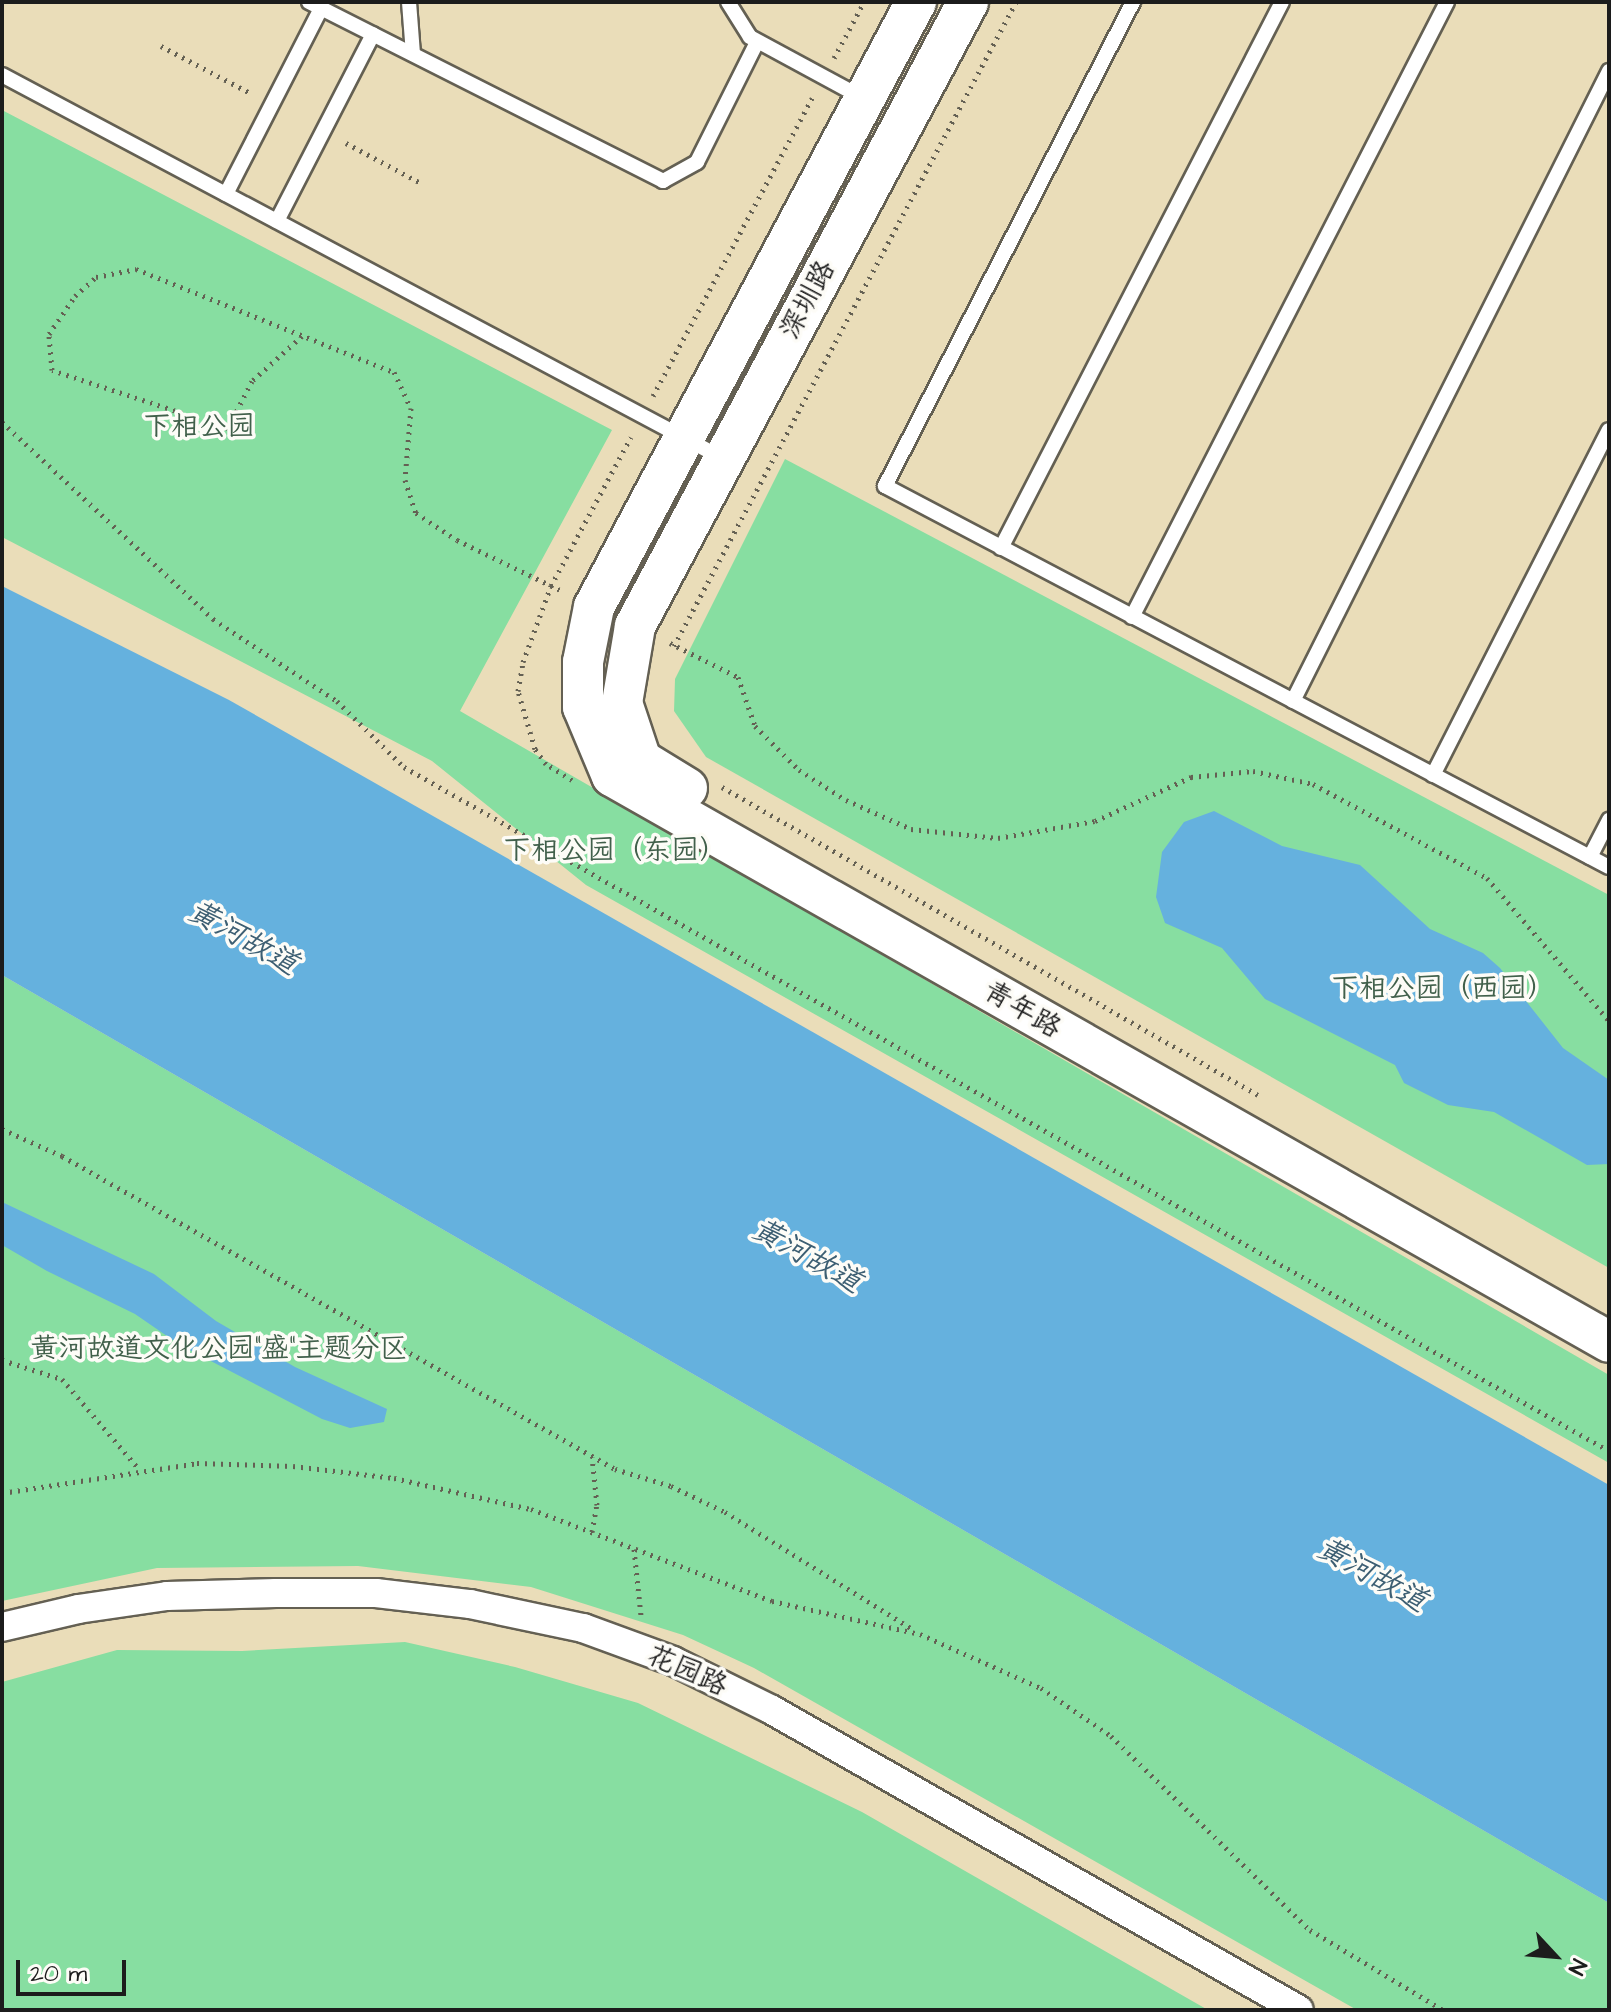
<!DOCTYPE html>
<html>
<head>
<meta charset="utf-8">
<style>
	body { margin:0 }
	#map { position:relative; width:1611px; height:2012px; overflow:hidden; background:#eaddb9; font-family:"Architects Daughter","LXGW WenKai TC",sans-serif }
	div>[style] { position:absolute }
	.green>* { inset:0; background:#87dea1 }
	.water>* { inset:0; background:#65b1de }
	.path>* { height:5px; margin-top:-2.5px; transform-origin:0; background:repeating-linear-gradient(90deg,#646053 0 2px,transparent 0 8px) }
	.roads { filter:drop-shadow(2px 0 #646053) drop-shadow(-2px 0 #646053) drop-shadow(0 2px #646053) drop-shadow(0 -2px #646053) }
	.lane>* { height:14px; margin:-7px; padding:0 7px; transform-origin:7px; border-radius:7px; background:#fff }
	.street>* { height:28px; margin:-14px; padding:0 14px; transform-origin:14px; border-radius:14px; background:#fff }
	.secondary>* { height:40px; margin:-20px; padding:0 20px; transform-origin:20px; border-radius:20px; background:#fff }
	span { translate:-50% -50%; white-space:nowrap; text-align:center; line-height:1.15; -webkit-text-stroke:7px #fdfcf7; paint-order:stroke }
	.street-label { font-size:28px; color:#1c1c1c }
	.park-label { font-size:28px; color:#41604b }
	.water-label { font-size:30px; color:#3d5f73; font-style:italic }
	.frame { position:absolute; inset:0; border:4px solid #1c1c1c; pointer-events:none }
	.north { position:absolute; left:1515px; top:1916px; width:80px; height:80px; -webkit-text-stroke:6px #fdfcf7; paint-order:stroke; rotate:116deg; font-size:22px; font-weight:700; line-height:32px; text-align:center; color:#1c1c1c }
	.north::after { content:''; display:block; margin:auto; width:28px; height:36px; background:#1c1c1c; clip-path:polygon(50% 0,100% 100%,50% 72%,0 100%) }
	.scale { position:absolute; left:16px; top:1960px; width:110px; height:36px; box-sizing:border-box; border:4px solid #1c1c1c; border-top:0; padding-left:10px; font-size:24px; line-height:28px; white-space:nowrap; color:#1c1c1c; -webkit-text-stroke:6px #fdfcf7; paint-order:stroke }
</style>
</head>
<body>
<div id="map">
	<div class="green">
		<div style="clip-path:polygon(2px 110px,612px 430px,460px 711px,1609px 1375px,1609px 1463px,586px 885px,432px 761px,2px 537px)"></div>
		<div style="clip-path:polygon(785px 459px,1609px 895px,1609px 1268px,706px 757px,674px 711px,675px 679px)"></div>
		<div style="clip-path:polygon(2px 975px,1609px 1903px,1609px 2010px,1357px 2010px,754px 1668px,683px 1635px,531px 1587px,358px 1566px,157px 1568px,2px 1601px)"></div>
		<div style="clip-path:polygon(405px 1642px,515px 1667px,638px 1703px,862px 1812px,1208px 2010px,2px 2010px,2px 1682px,117px 1650px,242px 1651px)"></div>
	</div>
	<div class="water">
		<div style="clip-path:polygon(2px 586px,229px 700px,1609px 1485px,1609px 1903px,2px 975px)"></div>
		<div style="clip-path:polygon(1214px 811px,1282px 846px,1360px 865px,1430px 929px,1483px 953px,1500px 968px,1563px 1048px,1609px 1080px,1609px 1164px,1587px 1165px,1494px 1112px,1448px 1105px,1404px 1083px,1395px 1065px,1265px 999px,1222px 948px,1165px 923px,1156px 897px,1162px 852px,1184px 822px)"></div>
		<div style="clip-path:polygon(2px 1202px,154px 1274px,216px 1321px,295px 1367px,387px 1409px,384px 1422px,350px 1428px,322px 1419px,180px 1345px,135px 1314px,47px 1271px,2px 1245px)"></div>
	</div>
	<div class="path">
		<div style="left:161px;top:46px;width:103px;rotate:27.8deg"></div>
		<div style="left:834px;top:58px;width:64px;rotate:-61.8deg"></div>
		<div style="left:346px;top:143px;width:83px;rotate:28.1deg"></div>
		<div style="left:302px;top:336px;width:67px;rotate:138deg"></div>
		<div style="left:252px;top:381px;width:53px;rotate:117.1deg"></div>
		<div style="left:228px;top:428px;width:185px;rotate:-161.8deg"></div>
		<div style="left:52px;top:370px;width:36px;rotate:-95deg"></div>
		<div style="left:49px;top:334px;width:46px;rotate:-55.6deg"></div>
		<div style="left:75px;top:296px;width:28px;rotate:-42deg"></div>
		<div style="left:96px;top:277px;width:41px;rotate:-11.3deg"></div>
		<div style="left:136px;top:269px;width:278px;rotate:21.8deg"></div>
		<div style="left:394px;top:372px;width:40px;rotate:65deg"></div>
		<div style="left:411px;top:408px;width:72px;rotate:94.8deg"></div>
		<div style="left:405px;top:480px;width:35px;rotate:72deg"></div>
		<div style="left:416px;top:513px;width:49px;rotate:33.4deg"></div>
		<div style="left:457px;top:540px;width:114px;rotate:25.9deg"></div>
		<div style="left:653px;top:396px;width:338px;rotate:-61.9deg"></div>
		<div style="left:2px;top:422px;width:289px;rotate:43deg"></div>
		<div style="left:213px;top:619px;width:149px;rotate:33.5deg"></div>
		<div style="left:337px;top:701px;width:94px;rotate:44.6deg"></div>
		<div style="left:404px;top:767px;width:1386px;rotate:29.58deg"></div>
		<div style="left:670px;top:643px;width:76px;rotate:26.6deg"></div>
		<div style="left:738px;top:677px;width:52px;rotate:70.9deg"></div>
		<div style="left:755px;top:726px;width:62px;rotate:45deg"></div>
		<div style="left:799px;top:770px;width:56px;rotate:32.6deg"></div>
		<div style="left:846px;top:800px;width:71px;rotate:24deg"></div>
		<div style="left:911px;top:829px;width:87px;rotate:5.9deg"></div>
		<div style="left:998px;top:838px;width:98px;rotate:-9.9deg"></div>
		<div style="left:1095px;top:821px;width:106px;rotate:-24.6deg"></div>
		<div style="left:1191px;top:777px;width:62px;rotate:-5.5deg"></div>
		<div style="left:1253px;top:771px;width:61px;rotate:12.2deg"></div>
		<div style="left:1313px;top:784px;width:198px;rotate:28.4deg"></div>
		<div style="left:1487px;top:878px;width:188px;rotate:49.5deg"></div>
		<div style="left:674px;top:646px;width:729px;rotate:-62.03deg"></div>
		<div style="left:572px;top:780px;width:31px;rotate:-148deg"></div>
		<div style="left:546px;top:764px;width:19px;rotate:-126deg"></div>
		<div style="left:535px;top:749px;width:60px;rotate:-106.3deg"></div>
		<div style="left:518px;top:691px;width:29px;rotate:-80deg"></div>
		<div style="left:523px;top:662px;width:81px;rotate:-69.8deg"></div>
		<div style="left:551px;top:586px;width:169px;rotate:-61.8deg"></div>
		<div style="left:722px;top:787px;width:618px;rotate:29.88deg"></div>
		<div style="left:2px;top:1129px;width:66px;rotate:24.2deg"></div>
		<div style="left:62px;top:1156px;width:635px;rotate:29.51deg"></div>
		<div style="left:615px;top:1469px;width:59px;rotate:16.9deg"></div>
		<div style="left:671px;top:1486px;width:60px;rotate:25.7deg"></div>
		<div style="left:725px;top:1512px;width:223px;rotate:32deg"></div>
		<div style="left:2px;top:1360px;width:63px;rotate:17.6deg"></div>
		<div style="left:62px;top:1379px;width:118px;rotate:49.5deg"></div>
		<div style="left:2px;top:1493px;width:197px;rotate:-8.7deg"></div>
		<div style="left:197px;top:1463px;width:96px;rotate:1.8deg"></div>
		<div style="left:293px;top:1466px;width:102px;rotate:6.8deg"></div>
		<div style="left:394px;top:1478px;width:140px;rotate:12.8deg"></div>
		<div style="left:531px;top:1509px;width:258px;rotate:20.9deg"></div>
		<div style="left:772px;top:1601px;width:152px;rotate:12.6deg"></div>
		<div style="left:920px;top:1634px;width:133px;rotate:24.1deg"></div>
		<div style="left:1041px;top:1688px;width:85px;rotate:34.4deg"></div>
		<div style="left:1111px;top:1736px;width:278px;rotate:44.3deg"></div>
		<div style="left:1310px;top:1930px;width:155px;rotate:31deg"></div>
		<div style="left:592px;top:1532px;width:27px;rotate:-80deg"></div>
		<div style="left:597px;top:1505px;width:48px;rotate:-95.9deg"></div>
		<div style="left:634px;top:1549px;width:67px;rotate:84deg"></div>
	</div>
	<div class="roads">
		<div class="lane">
			<div style="left:309px;top:2px;width:397px;rotate:26.8deg"></div>
			<div style="left:663px;top:181px;width:39px;rotate:-29deg"></div>
			<div style="left:697px;top:162px;width:134px;rotate:-63.4deg"></div>
			<div style="left:409px;top:2px;width:52px;rotate:85.6deg"></div>
			<div style="left:728px;top:2px;width:41px;rotate:57.8deg"></div>
			<div style="left:750px;top:37px;width:126px;rotate:28.4deg"></div>
			<div style="left:1133px;top:2px;width:544px;rotate:117.13deg"></div>
			<div style="left:885px;top:486px;width:818px;rotate:27.76deg"></div>
			<div style="left:2px;top:75px;width:816px;rotate:28.01deg"></div>
			<div style="left:226px;top:194px;width:209px;rotate:-62.9deg"></div>
			<div style="left:277px;top:221px;width:210px;rotate:-62.8deg"></div>
			<div style="left:1001px;top:548px;width:614px;rotate:-62.77deg"></div>
			<div style="left:1132px;top:617px;width:691px;rotate:-62.88deg"></div>
			<div style="left:1293px;top:701px;width:705px;rotate:-63.36deg"></div>
			<div style="left:1433px;top:775px;width:387px;rotate:-63deg"></div>
			<div style="left:1590px;top:857px;width:42px;rotate:-62.8deg"></div>
		</div>
		<div class="street">
			<div style="left:2px;top:1627px;width:78px;rotate:-13.3deg"></div>
			<div style="left:78px;top:1609px;width:90px;rotate:-8.3deg"></div>
			<div style="left:167px;top:1596px;width:109px;rotate:-1.6deg"></div>
			<div style="left:276px;top:1593px;width:100px"></div>
			<div style="left:376px;top:1593px;width:95px;rotate:6.7deg"></div>
			<div style="left:470px;top:1604px;width:116px;rotate:12deg"></div>
			<div style="left:583px;top:1628px;width:96px;rotate:20.1deg"></div>
			<div style="left:673px;top:1661px;width:110px;rotate:26.3deg"></div>
			<div style="left:772px;top:1710px;width:606px;rotate:29.65deg"></div>
		</div>
		<div class="secondary">
			<div style="left:916px;top:2px;width:685px;rotate:118.02deg"></div>
			<div style="left:594px;top:607px;width:56px;rotate:101.3deg"></div>
			<div style="left:583px;top:662px;width:45px;rotate:90deg"></div>
			<div style="left:583px;top:707px;width:75px;rotate:67.2deg"></div>
			<div style="left:612px;top:776px;width:1146px;rotate:29.58deg"></div>
			<div style="left:687px;top:788px;width:54px;rotate:-148.7deg"></div>
			<div style="left:641px;top:760px;width:60px;rotate:-108.4deg"></div>
			<div style="left:622px;top:703px;width:78px;rotate:-80.4deg"></div>
			<div style="left:635px;top:626px;width:707px;rotate:-61.91deg"></div>
		</div>
	</div>
	<div class="street-label">
		<span style="left:808px;top:300px;rotate:-62deg">深圳路</span>
		<span style="left:1022px;top:1010px;rotate:30deg">青年路</span>
		<span style="left:687px;top:1671px;rotate:24deg">花园路</span>
	</div>
	<div class="park-label">
		<span style="left:199px;top:427px">下相公园</span>
		<span style="left:615px;top:851px">下相公园（东园）</span>
		<span style="left:1443px;top:989px">下相公园（西园）</span>
		<span style="left:219px;top:1349px">黄河故道文化公园“盛”主题分区</span>
	</div>
	<div class="water-label">
		<span style="left:243px;top:938px;rotate:29deg">黄河故道</span>
		<span style="left:807px;top:1256px;rotate:29deg">黄河故道</span>
		<span style="left:1372px;top:1575px;rotate:29deg">黄河故道</span>
	</div>
	<div class="frame"></div>
	<div class="north">N</div>
	<div class="scale">20 m</div>
</div>
</body>
</html>
